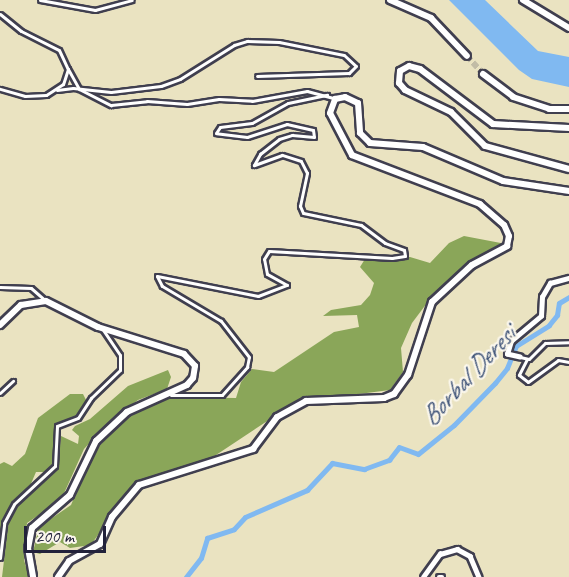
<!DOCTYPE html>
<html>
<head>
<meta charset="utf-8">
<style>
	body { margin:0 }
	#map { position:relative; width:569px; height:577px; overflow:hidden; background:#eae3c1; font-family:Caveat,sans-serif }
	div>[style] { position:absolute }
	.forest>* { inset:0; background:#8aa659 }
	.water>* { inset:0; background:#80b9f1 }
	.river>* { height:5px; margin:-2.5px; padding:0 2.5px; transform-origin:2.5px; border-radius:2.5px; background:#80b9f1 }
	.primary-tunnel>* { height:6px; margin-top:-3px; transform-origin:0; background:repeating-linear-gradient(90deg,#c2bca6 0 6px,transparent 0 9px) }
	.roads { filter:drop-shadow(2px 0 #403f4f) drop-shadow(-2px 0 #403f4f) drop-shadow(0 2px #403f4f) drop-shadow(0 -2px #403f4f) }
	.street>* { height:3px; margin:-1.5px; padding:0 1.5px; transform-origin:1.5px; border-radius:1.5px; background:#fff }
	.secondary>* { height:4.5px; margin:-2.25px; padding:0 2.25px; transform-origin:2.25px; border-radius:2.25px; background:#fff }
	.primary>* { height:6px; margin:-3px; padding:0 3px; transform-origin:3px; border-radius:3px; background:#fff }
	span { translate:-50% -50%; white-space:nowrap; text-align:center; line-height:1.15; -webkit-text-stroke:4.5px #fbf7ec; paint-order:stroke }
	.water-label { font-size:27px; color:#43577b; font-style:italic }
	.scale { position:absolute; left:24px; top:526px; width:82px; height:27px; box-sizing:border-box; border:3px solid #22223b; border-top:0; padding-left:8px; font-size:18px; line-height:21px; white-space:nowrap; color:#22223b; -webkit-text-stroke:4px #fbf7ec; paint-order:stroke }
</style>
</head>
<body>
<div id="map">
	<div class="forest">
		<div style="clip-path:polygon(464px 236px,506px 244px,471px 263px,430px 299px,412px 323px,401px 348px,403px 372px,390px 390px,296px 402px,207px 461px,134px 483px,91px 545px,70px 548px,60px 542px,40px 554px,33px 552px,39px 527px,71px 505px,93px 452px,133px 412px,167px 397px,236px 398px,241px 382px,252px 369px,274px 372px,334px 332px,359px 327px,357px 315px,323px 316px,331px 310px,361px 305px,370px 295px,374px 283px,360px 267px,365px 259px,410px 257px,430px 263px,449px 243px)"></div>
		<div style="clip-path:polygon(168px 370px,171px 377px,167px 389px,138px 400px,105px 426px,84px 449px,61px 500px,27px 523px,24px 560px,29px 577px,2px 577px,9px 519px,16px 506px,58px 467px,61px 436px,78px 444px,79px 436px,72px 430px,75px 426px,90px 419px,128px 386px)"></div>
		<div style="clip-path:polygon(70px 394px,83px 394px,87px 402px,76px 419px,55px 425px,54px 462px,45px 472px,36px 472px,30px 486px,13px 503px,3px 521px,0 548px,0 464px,4px 462px,12px 466px,25px 454px,38px 418px)"></div>
	</div>
	<div class="water">
		<div style="clip-path:polygon(449px 0,485px 0,538px 51px,569px 57px,569px 87px,532px 79px,519px 70px)"></div>
	</div>
	<div class="river">
		<div style="left:186px;top:577px;width:24px;rotate:-52deg"></div>
		<div style="left:201px;top:558px;width:21px;rotate:-73deg"></div>
		<div style="left:207px;top:538px;width:28px;rotate:-18deg"></div>
		<div style="left:234px;top:529px;width:16px;rotate:-47deg"></div>
		<div style="left:245px;top:517px;width:68px;rotate:-23.5deg"></div>
		<div style="left:307px;top:490px;width:37px;rotate:-47deg"></div>
		<div style="left:332px;top:463px;width:33px;rotate:11deg"></div>
		<div style="left:364px;top:469px;width:27px;rotate:-20deg"></div>
		<div style="left:389px;top:460px;width:16px;rotate:-52deg"></div>
		<div style="left:399px;top:447px;width:20px;rotate:20deg"></div>
		<div style="left:418px;top:454px;width:46px;rotate:-38.9deg"></div>
		<div style="left:454px;top:425px;width:59px;rotate:-45.7deg"></div>
		<div style="left:495px;top:383px;width:19px;rotate:-51deg"></div>
		<div style="left:507px;top:368px;width:24px;rotate:-68deg"></div>
		<div style="left:516px;top:346px;width:39px;rotate:-32deg"></div>
		<div style="left:549px;top:325px;width:13px;rotate:-51deg"></div>
		<div style="left:557px;top:315px;width:12px;rotate:-81deg"></div>
		<div style="left:559px;top:303px;width:12px;rotate:-31deg"></div>
	</div>
	<div class="primary-tunnel">
		<div style="left:467px;top:56px;width:24px;rotate:48deg"></div>
	</div>
	<div class="roads">
		<div class="street">
			<div style="left:40px;top:0;width:56px;rotate:10.3deg"></div>
			<div style="left:95px;top:10px;width:38px;rotate:-15deg"></div>
			<div style="left:0;top:14px;width:27px;rotate:39deg"></div>
			<div style="left:21px;top:31px;width:42px;rotate:26.6deg"></div>
			<div style="left:59px;top:50px;width:21px;rotate:65deg"></div>
			<div style="left:68px;top:69px;width:16px;rotate:108deg"></div>
			<div style="left:63px;top:84px;width:20px;rotate:147deg"></div>
			<div style="left:46px;top:95px;width:21px;rotate:177deg"></div>
			<div style="left:25px;top:96px;width:26px;rotate:-164deg"></div>
			<div style="left:68px;top:69px;width:23px;rotate:61deg"></div>
			<div style="left:79px;top:89px;width:36px;rotate:27deg"></div>
			<div style="left:111px;top:105px;width:36px;rotate:-6deg"></div>
			<div style="left:147px;top:101px;width:40px;rotate:4.3deg"></div>
			<div style="left:187px;top:104px;width:32px;rotate:-9deg"></div>
			<div style="left:219px;top:99px;width:33px;rotate:3deg"></div>
			<div style="left:252px;top:101px;width:56px;rotate:-10.3deg"></div>
			<div style="left:307px;top:91px;width:28px;rotate:15deg"></div>
			<div style="left:57px;top:90px;width:16px;rotate:-7deg"></div>
			<div style="left:73px;top:88px;width:38px;rotate:6deg"></div>
			<div style="left:111px;top:92px;width:50px;rotate:-6.8deg"></div>
			<div style="left:161px;top:86px;width:20px;rotate:-20deg"></div>
			<div style="left:180px;top:79px;width:64px;rotate:-32.2deg"></div>
			<div style="left:234px;top:45px;width:14px;rotate:-17deg"></div>
			<div style="left:247px;top:41px;width:32px;rotate:2deg"></div>
			<div style="left:279px;top:42px;width:66px;rotate:11.3deg"></div>
			<div style="left:344px;top:55px;width:16px;rotate:43deg"></div>
			<div style="left:356px;top:66px;width:10px;rotate:135deg"></div>
			<div style="left:349px;top:73px;width:92px;rotate:178.1deg"></div>
			<div style="left:0;top:287px;width:31px;rotate:2deg"></div>
			<div style="left:31px;top:288px;width:18px;rotate:41deg"></div>
			<div style="left:520px;top:357px;width:9px;rotate:13deg"></div>
			<div style="left:529px;top:359px;width:23px;rotate:-45deg"></div>
			<div style="left:545px;top:343px;width:24px;rotate:-2deg"></div>
			<div style="left:527px;top:359px;width:18px;rotate:117deg"></div>
			<div style="left:519px;top:375px;width:11px;rotate:38deg"></div>
			<div style="left:528px;top:382px;width:37px;rotate:-36deg"></div>
			<div style="left:558px;top:360px;width:11px;rotate:10deg"></div>
			<div style="left:0;top:393px;width:18px;rotate:-43deg"></div>
			<div style="left:171px;top:395px;width:51px"></div>
			<div style="left:222px;top:395px;width:38px;rotate:-48deg"></div>
			<div style="left:247px;top:367px;width:10px;rotate:-79deg"></div>
			<div style="left:249px;top:357px;width:46px;rotate:-127.9deg"></div>
			<div style="left:221px;top:321px;width:69px;rotate:-149.3deg"></div>
			<div style="left:162px;top:286px;width:11px;rotate:-117deg"></div>
			<div style="left:157px;top:276px;width:103px;rotate:11.2deg"></div>
			<div style="left:258px;top:296px;width:31px;rotate:-21deg"></div>
			<div style="left:287px;top:285px;width:23px;rotate:-151deg"></div>
			<div style="left:267px;top:274px;width:15px;rotate:-101deg"></div>
			<div style="left:264px;top:259px;width:9px;rotate:-58deg"></div>
			<div style="left:269px;top:251px;width:123px;rotate:3.3deg"></div>
			<div style="left:392px;top:258px;width:13px;rotate:-9deg"></div>
			<div style="left:405px;top:256px;width:6px;rotate:-99deg"></div>
			<div style="left:404px;top:250px;width:20px;rotate:-160deg"></div>
			<div style="left:385px;top:243px;width:30px;rotate:-143deg"></div>
			<div style="left:361px;top:225px;width:59px;rotate:-168.3deg"></div>
			<div style="left:303px;top:213px;width:8px;rotate:-113deg"></div>
			<div style="left:300px;top:206px;width:34px;rotate:-78deg"></div>
			<div style="left:307px;top:173px;width:13px;rotate:-117deg"></div>
			<div style="left:301px;top:161px;width:20px;rotate:-162deg"></div>
			<div style="left:282px;top:155px;width:30px;rotate:160deg"></div>
			<div style="left:254px;top:165px;width:13px;rotate:-61deg"></div>
			<div style="left:260px;top:154px;width:24px;rotate:-38deg"></div>
			<div style="left:279px;top:139px;width:14px;rotate:-17deg"></div>
			<div style="left:292px;top:135px;width:22px;rotate:5deg"></div>
			<div style="left:314px;top:137px;width:7px;rotate:-98deg"></div>
			<div style="left:313px;top:130px;width:27px;rotate:-167deg"></div>
			<div style="left:287px;top:124px;width:42px;rotate:162deg"></div>
			<div style="left:247px;top:137px;width:31px;rotate:-173deg"></div>
			<div style="left:216px;top:133px;width:7px;rotate:-56deg"></div>
			<div style="left:220px;top:127px;width:32px;rotate:-7deg"></div>
			<div style="left:252px;top:123px;width:41px;rotate:-29.1deg"></div>
			<div style="left:288px;top:103px;width:40px;rotate:-12deg"></div>
			<div style="left:0;top:558px;width:35px;rotate:-83deg"></div>
			<div style="left:4px;top:523px;width:21px;rotate:-62deg"></div>
			<div style="left:14px;top:504px;width:56px;rotate:-42.8deg"></div>
			<div style="left:55px;top:466px;width:40px;rotate:-87.1deg"></div>
			<div style="left:57px;top:426px;width:22px;rotate:-21deg"></div>
			<div style="left:78px;top:418px;width:24px;rotate:-57deg"></div>
			<div style="left:91px;top:398px;width:40px;rotate:-44deg"></div>
			<div style="left:120px;top:370px;width:15px;rotate:-90deg"></div>
			<div style="left:120px;top:355px;width:30px;rotate:-124deg"></div>
		</div>
		<div class="secondary">
			<div style="left:520px;top:357px;width:13px;rotate:-167deg"></div>
			<div style="left:507px;top:354px;width:14px;rotate:-73deg"></div>
			<div style="left:511px;top:341px;width:39px;rotate:-40deg"></div>
			<div style="left:541px;top:316px;width:19px;rotate:-87deg"></div>
			<div style="left:542px;top:297px;width:16px;rotate:-60deg"></div>
			<div style="left:550px;top:283px;width:20px;rotate:-15deg"></div>
			<div style="left:423px;top:577px;width:29px;rotate:-54deg"></div>
			<div style="left:440px;top:554px;width:18px;rotate:-16deg"></div>
			<div style="left:457px;top:549px;width:15px;rotate:28deg"></div>
			<div style="left:470px;top:556px;width:23px;rotate:67deg"></div>
			<div style="left:439px;top:577px;width:3px"></div>
		</div>
		<div class="primary">
			<div style="left:390px;top:0;width:45px;rotate:23.7deg"></div>
			<div style="left:431px;top:18px;width:52px;rotate:46.5deg"></div>
			<div style="left:523px;top:0;width:54px;rotate:31.3deg"></div>
			<div style="left:483px;top:74px;width:38px;rotate:37deg"></div>
			<div style="left:513px;top:97px;width:38px;rotate:18deg"></div>
			<div style="left:549px;top:109px;width:20px"></div>
			<div style="left:569px;top:128px;width:76px;rotate:-177deg"></div>
			<div style="left:493px;top:124px;width:91px;rotate:-143deg"></div>
			<div style="left:420px;top:69px;width:11px;rotate:-165deg"></div>
			<div style="left:409px;top:66px;width:10px;rotate:151deg"></div>
			<div style="left:400px;top:71px;width:12px;rotate:95deg"></div>
			<div style="left:399px;top:83px;width:9px;rotate:49deg"></div>
			<div style="left:405px;top:90px;width:51px;rotate:25.6deg"></div>
			<div style="left:451px;top:112px;width:48px;rotate:45deg"></div>
			<div style="left:485px;top:146px;width:87px;rotate:15.3deg"></div>
			<div style="left:0;top:325px;width:29px;rotate:-44deg"></div>
			<div style="left:21px;top:305px;width:25px;rotate:-9deg"></div>
			<div style="left:46px;top:301px;width:58px;rotate:26.6deg"></div>
			<div style="left:98px;top:327px;width:90px;rotate:17.4deg"></div>
			<div style="left:184px;top:354px;width:16px;rotate:47deg"></div>
			<div style="left:195px;top:366px;width:12px;rotate:99deg"></div>
			<div style="left:193px;top:378px;width:9px;rotate:131deg"></div>
			<div style="left:187px;top:385px;width:66px;rotate:155.8deg"></div>
			<div style="left:127px;top:412px;width:42px;rotate:136.9deg"></div>
			<div style="left:96px;top:441px;width:60px;rotate:115.7deg"></div>
			<div style="left:70px;top:495px;width:50px;rotate:139deg"></div>
			<div style="left:32px;top:528px;width:20px;rotate:101deg"></div>
			<div style="left:28px;top:548px;width:29px;rotate:80deg"></div>
			<div style="left:58px;top:577px;width:19px;rotate:-55deg"></div>
			<div style="left:69px;top:561px;width:35px;rotate:-29deg"></div>
			<div style="left:100px;top:544px;width:30px;rotate:-66deg"></div>
			<div style="left:112px;top:517px;width:42px;rotate:-49.8deg"></div>
			<div style="left:139px;top:485px;width:120px;rotate:-17.5deg"></div>
			<div style="left:253px;top:449px;width:40px;rotate:-53deg"></div>
			<div style="left:277px;top:417px;width:33px;rotate:-29deg"></div>
			<div style="left:306px;top:401px;width:78px;rotate:-2.2deg"></div>
			<div style="left:384px;top:398px;width:11px;rotate:-22deg"></div>
			<div style="left:394px;top:394px;width:24px;rotate:-54deg"></div>
			<div style="left:408px;top:375px;width:77px;rotate:-71.8deg"></div>
			<div style="left:432px;top:302px;width:54px;rotate:-42.8deg"></div>
			<div style="left:472px;top:265px;width:40px;rotate:-28deg"></div>
			<div style="left:507px;top:246px;width:10px;rotate:-79deg"></div>
			<div style="left:509px;top:236px;width:12px;rotate:-114deg"></div>
			<div style="left:504px;top:225px;width:32px;rotate:-139deg"></div>
			<div style="left:480px;top:204px;width:137px;rotate:-159.1deg"></div>
			<div style="left:352px;top:155px;width:47px;rotate:-117.6deg"></div>
			<div style="left:330px;top:113px;width:15px;rotate:-70deg"></div>
			<div style="left:335px;top:99px;width:10px;rotate:-11deg"></div>
			<div style="left:345px;top:97px;width:14px;rotate:25deg"></div>
			<div style="left:358px;top:103px;width:30px;rotate:86deg"></div>
			<div style="left:360px;top:133px;width:14px;rotate:45deg"></div>
			<div style="left:370px;top:143px;width:53px;rotate:4.3deg"></div>
			<div style="left:423px;top:147px;width:87px;rotate:23deg"></div>
			<div style="left:503px;top:181px;width:67px;rotate:8.6deg"></div>
		</div>
	</div>
	<div class="water-label">
		<span style="left:468px;top:376px;rotate:-47deg">Borbal Deresi</span>
	</div>
	<div class="scale">200 m</div>
</div>
</body>
</html>
